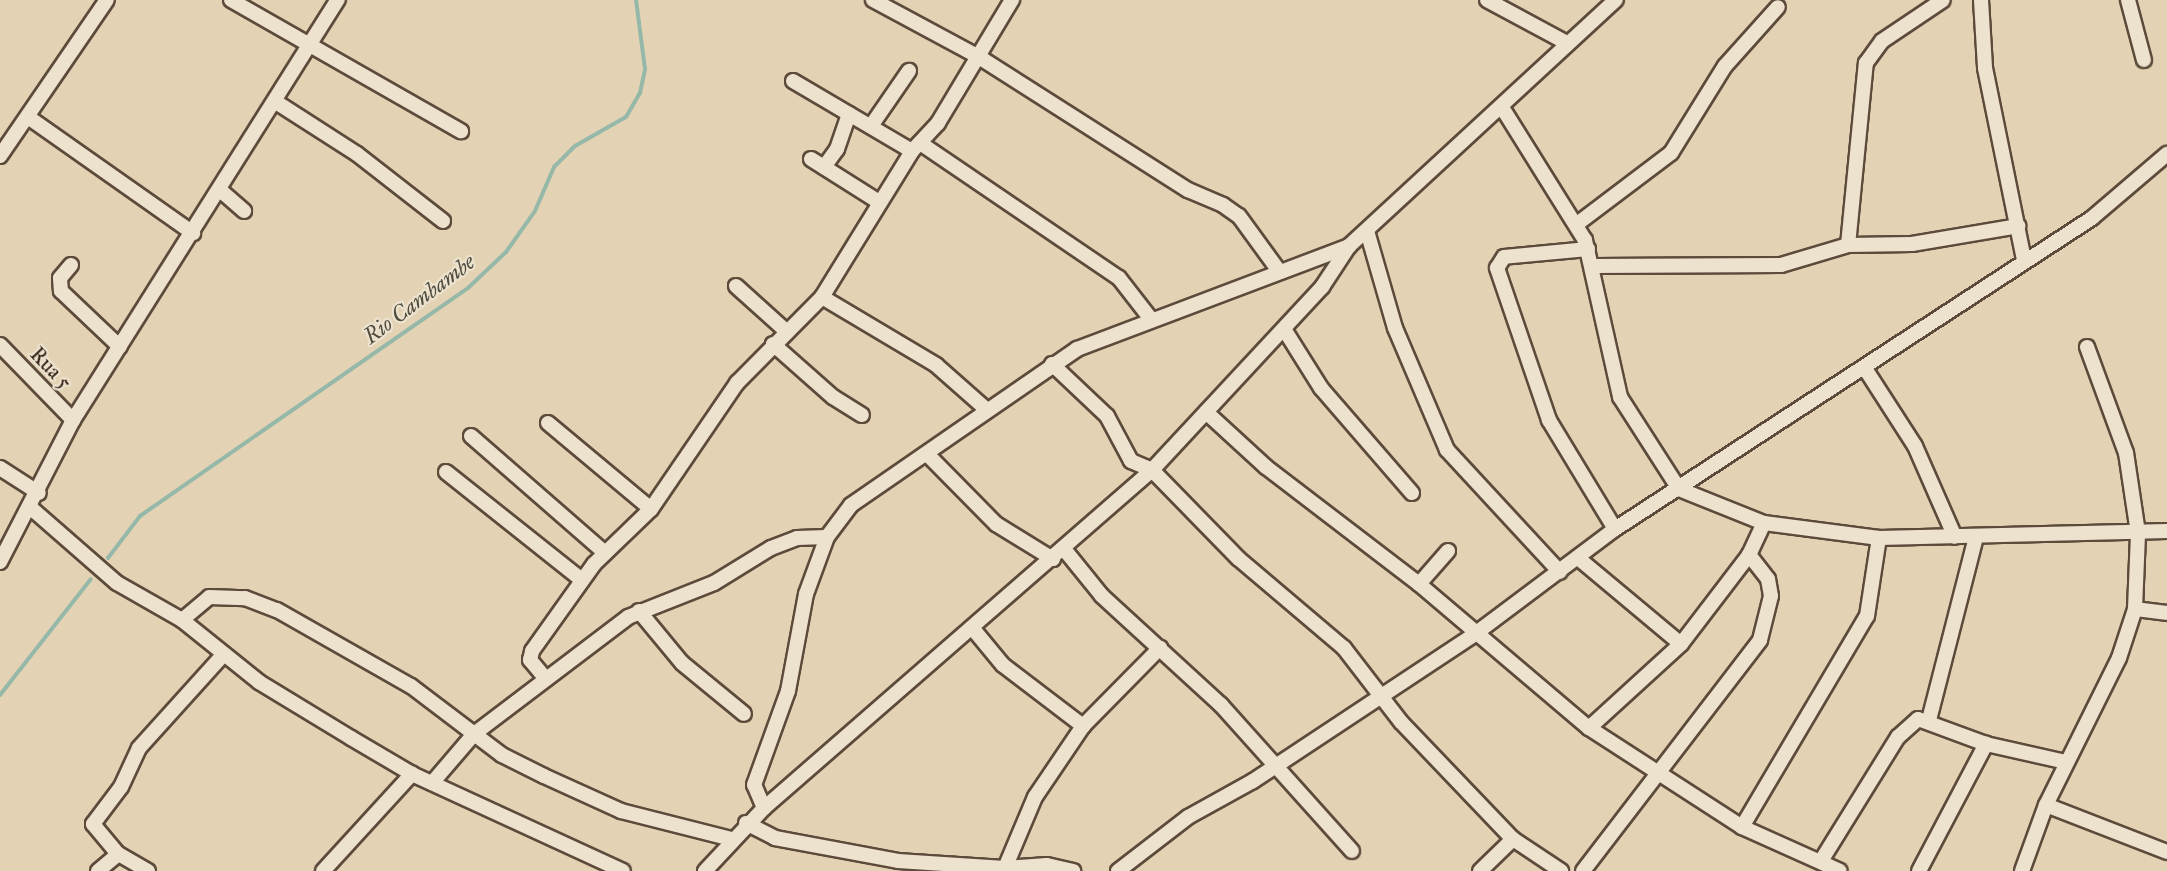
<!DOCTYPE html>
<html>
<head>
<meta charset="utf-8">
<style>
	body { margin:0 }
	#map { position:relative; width:2167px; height:871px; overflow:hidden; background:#e3d3b4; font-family:"IM FELL Great Primer",serif }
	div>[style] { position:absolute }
	.stream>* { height:4px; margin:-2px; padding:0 2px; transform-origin:2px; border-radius:2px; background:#96b8a9 }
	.roads { filter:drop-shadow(2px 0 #5d4a3b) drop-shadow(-2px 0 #5d4a3b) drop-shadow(0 2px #5d4a3b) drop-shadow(0 -2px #5d4a3b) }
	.minor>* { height:14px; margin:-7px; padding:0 7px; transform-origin:7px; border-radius:7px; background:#ede2ce }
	span { translate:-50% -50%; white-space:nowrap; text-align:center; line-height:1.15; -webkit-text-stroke:4.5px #ede2ce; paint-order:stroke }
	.street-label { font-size:21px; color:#301d13 }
	.water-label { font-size:22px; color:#4f4c40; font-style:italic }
</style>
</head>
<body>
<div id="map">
	<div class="stream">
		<div style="left:108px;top:558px;width:53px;rotate:-52.7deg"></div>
		<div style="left:140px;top:516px;width:401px;rotate:-34.8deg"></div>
		<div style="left:469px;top:287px;width:51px;rotate:-43.4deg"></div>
		<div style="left:506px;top:252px;width:50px;rotate:-54.7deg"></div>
		<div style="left:535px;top:211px;width:48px;rotate:-66.6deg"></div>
		<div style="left:554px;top:167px;width:30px;rotate:-45deg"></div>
		<div style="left:575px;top:146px;width:59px;rotate:-29.6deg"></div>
		<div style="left:626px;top:117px;width:28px;rotate:-60deg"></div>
		<div style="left:640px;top:93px;width:25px;rotate:-78deg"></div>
		<div style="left:645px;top:69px;width:70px;rotate:-97.4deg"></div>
		<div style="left:0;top:695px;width:147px;rotate:-51.9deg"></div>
	</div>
	<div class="roads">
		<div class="minor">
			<div style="left:231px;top:0;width:265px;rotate:29.7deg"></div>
			<div style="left:873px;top:0;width:120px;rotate:28.3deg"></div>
			<div style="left:979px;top:57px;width:248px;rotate:32.5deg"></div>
			<div style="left:1188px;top:190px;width:38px;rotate:23deg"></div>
			<div style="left:1223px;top:205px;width:19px;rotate:35deg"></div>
			<div style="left:1239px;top:216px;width:68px;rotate:54deg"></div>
			<div style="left:1487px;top:0;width:91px;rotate:28.3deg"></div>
			<div style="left:1981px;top:0;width:68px;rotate:86.6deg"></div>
			<div style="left:1985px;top:68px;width:196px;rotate:78.5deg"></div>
			<div style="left:2128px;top:0;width:62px;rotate:75.1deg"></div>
			<div style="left:793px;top:81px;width:138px;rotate:30.5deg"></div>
			<div style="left:276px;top:102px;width:96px;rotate:32.7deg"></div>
			<div style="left:357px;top:154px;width:109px;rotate:37.9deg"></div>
			<div style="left:1503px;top:109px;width:155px;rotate:58deg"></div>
			<div style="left:1585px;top:240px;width:161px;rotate:77.4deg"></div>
			<div style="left:1620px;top:397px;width:109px;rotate:57.3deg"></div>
			<div style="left:1679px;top:489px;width:92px;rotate:21.8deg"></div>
			<div style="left:1764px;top:523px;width:116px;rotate:7.4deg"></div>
			<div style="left:1879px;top:538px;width:288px;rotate:-1.4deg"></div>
			<div style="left:28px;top:117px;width:202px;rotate:35.1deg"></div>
			<div style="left:871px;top:126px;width:67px;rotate:-55.4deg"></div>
			<div style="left:920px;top:143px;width:240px;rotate:34.2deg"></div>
			<div style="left:1119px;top:278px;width:51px;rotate:52.2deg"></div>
			<div style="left:0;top:156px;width:189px;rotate:-55.6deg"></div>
			<div style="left:811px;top:159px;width:80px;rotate:32.3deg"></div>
			<div style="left:824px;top:167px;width:22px;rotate:-54deg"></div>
			<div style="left:837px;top:149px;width:37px;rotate:-71deg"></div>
			<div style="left:220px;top:190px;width:32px;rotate:41deg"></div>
			<div style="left:1577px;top:224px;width:118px;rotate:-37.1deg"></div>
			<div style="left:1671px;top:153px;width:102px;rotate:-58.2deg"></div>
			<div style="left:1725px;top:66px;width:79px;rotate:-48.1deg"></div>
			<div style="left:1367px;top:231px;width:101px;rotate:73.9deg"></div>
			<div style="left:1395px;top:328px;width:133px;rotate:66.9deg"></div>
			<div style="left:1447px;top:450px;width:166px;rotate:47.2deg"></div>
			<div style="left:1848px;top:245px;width:183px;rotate:-84.4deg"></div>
			<div style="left:1866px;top:63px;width:27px;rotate:-54deg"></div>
			<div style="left:1882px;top:41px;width:73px;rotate:-33.9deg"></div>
			<div style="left:1588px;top:249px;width:84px;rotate:174.6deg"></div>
			<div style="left:1504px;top:257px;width:13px;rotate:122deg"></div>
			<div style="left:1497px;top:268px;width:161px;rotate:71.1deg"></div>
			<div style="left:1549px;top:420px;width:127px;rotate:58.8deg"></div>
			<div style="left:71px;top:265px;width:17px;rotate:130deg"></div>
			<div style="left:60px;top:278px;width:13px;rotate:86deg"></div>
			<div style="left:61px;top:291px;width:81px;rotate:43.5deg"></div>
			<div style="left:1594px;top:266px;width:187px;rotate:-0.3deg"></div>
			<div style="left:1781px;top:265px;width:70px;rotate:-16.6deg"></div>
			<div style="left:1848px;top:245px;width:64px;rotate:-0.9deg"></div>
			<div style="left:1912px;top:244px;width:108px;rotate:-9.6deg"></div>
			<div style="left:736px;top:286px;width:69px;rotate:42deg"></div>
			<div style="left:822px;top:297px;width:133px;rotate:30.8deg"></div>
			<div style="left:936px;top:365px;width:68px;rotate:41.4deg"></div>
			<div style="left:1284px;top:329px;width:70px;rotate:57.9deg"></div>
			<div style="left:1321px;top:388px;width:139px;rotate:49.1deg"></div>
			<div style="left:773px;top:344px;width:80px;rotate:41.5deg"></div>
			<div style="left:833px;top:397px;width:34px;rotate:32deg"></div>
			<div style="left:0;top:345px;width:105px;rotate:45.8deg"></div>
			<div style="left:1052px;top:364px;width:76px;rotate:43.4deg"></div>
			<div style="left:1107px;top:416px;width:51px;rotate:61.9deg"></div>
			<div style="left:1131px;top:461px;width:23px;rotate:23deg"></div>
			<div style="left:1152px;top:470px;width:124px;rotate:45.7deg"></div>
			<div style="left:1239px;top:559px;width:138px;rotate:40.3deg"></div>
			<div style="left:1344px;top:648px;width:93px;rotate:52.4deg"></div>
			<div style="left:1401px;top:722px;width:162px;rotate:46.3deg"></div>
			<div style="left:1513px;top:839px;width:58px;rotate:33.7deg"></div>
			<div style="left:1866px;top:370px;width:90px;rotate:57.2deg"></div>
			<div style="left:1915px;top:446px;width:99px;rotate:66.3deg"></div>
			<div style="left:1206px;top:412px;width:81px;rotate:42.5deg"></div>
			<div style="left:1266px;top:467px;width:193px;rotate:37.4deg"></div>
			<div style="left:1419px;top:584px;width:223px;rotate:40.3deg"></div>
			<div style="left:1589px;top:728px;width:182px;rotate:32.9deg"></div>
			<div style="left:1742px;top:827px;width:107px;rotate:24.2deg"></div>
			<div style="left:548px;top:423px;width:134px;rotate:39.9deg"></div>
			<div style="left:471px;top:436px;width:178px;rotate:41.1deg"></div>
			<div style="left:928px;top:455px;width:97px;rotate:45.4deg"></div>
			<div style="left:996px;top:524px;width:67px;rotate:31.6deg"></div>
			<div style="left:0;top:468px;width:46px;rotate:32.7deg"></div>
			<div style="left:446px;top:472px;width:174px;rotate:38.5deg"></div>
			<div style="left:31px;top:508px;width:114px;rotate:41.1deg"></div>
			<div style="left:117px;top:583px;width:75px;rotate:29.6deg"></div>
			<div style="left:182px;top:620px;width:99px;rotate:38.8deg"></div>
			<div style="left:259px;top:682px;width:108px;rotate:31.3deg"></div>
			<div style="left:351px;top:738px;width:71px;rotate:30.5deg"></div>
			<div style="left:412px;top:774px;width:232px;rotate:24.7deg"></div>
			<div style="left:1064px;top:549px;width:60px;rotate:51deg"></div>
			<div style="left:1102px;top:596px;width:161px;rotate:42.5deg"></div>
			<div style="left:1221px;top:705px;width:196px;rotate:48.1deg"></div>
			<div style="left:1578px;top:558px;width:134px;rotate:39.9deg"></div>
			<div style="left:0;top:562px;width:160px;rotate:-62.8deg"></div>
			<div style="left:73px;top:420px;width:497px;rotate:-57.8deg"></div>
			<div style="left:1419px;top:584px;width:44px;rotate:-48.7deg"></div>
			<div style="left:2135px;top:609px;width:32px;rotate:7deg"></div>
			<div style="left:639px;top:611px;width:67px;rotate:50.4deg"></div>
			<div style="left:682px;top:663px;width:80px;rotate:39.4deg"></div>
			<div style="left:182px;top:620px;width:35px;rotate:-40deg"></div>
			<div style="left:209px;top:597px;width:36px;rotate:2deg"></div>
			<div style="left:245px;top:598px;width:34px;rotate:21deg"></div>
			<div style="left:277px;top:610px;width:154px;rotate:29.6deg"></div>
			<div style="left:411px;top:686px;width:114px;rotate:37.2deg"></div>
			<div style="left:502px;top:755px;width:47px;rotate:26.6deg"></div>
			<div style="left:544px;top:776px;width:85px;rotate:24.4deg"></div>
			<div style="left:621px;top:811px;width:114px;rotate:14.2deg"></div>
			<div style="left:974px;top:630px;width:45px;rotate:50.4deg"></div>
			<div style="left:1003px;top:665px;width:101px;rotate:37.3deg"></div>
			<div style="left:546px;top:679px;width:25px;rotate:-130deg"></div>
			<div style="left:530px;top:660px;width:9px;rotate:-77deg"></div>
			<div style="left:532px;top:651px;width:107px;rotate:-54.5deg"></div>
			<div style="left:594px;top:564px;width:79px;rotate:-44deg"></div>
			<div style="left:651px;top:509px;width:153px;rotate:-55.7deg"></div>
			<div style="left:737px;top:383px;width:121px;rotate:-45.3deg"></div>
			<div style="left:822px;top:297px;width:172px;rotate:-58.3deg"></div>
			<div style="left:912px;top:151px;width:38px;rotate:-47deg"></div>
			<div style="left:938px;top:123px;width:144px;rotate:-59deg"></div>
			<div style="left:1929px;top:720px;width:189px;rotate:-75.6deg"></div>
			<div style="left:1589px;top:728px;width:125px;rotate:-42.4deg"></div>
			<div style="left:1681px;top:644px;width:112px;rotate:-52.6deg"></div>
			<div style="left:1749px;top:555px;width:35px;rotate:-65deg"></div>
			<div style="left:432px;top:783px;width:65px;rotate:-49.4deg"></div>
			<div style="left:474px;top:734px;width:193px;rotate:-37.2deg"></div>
			<div style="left:628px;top:617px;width:92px;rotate:-21.6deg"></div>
			<div style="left:714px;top:583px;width:67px;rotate:-31.6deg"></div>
			<div style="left:771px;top:548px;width:28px;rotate:-21deg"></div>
			<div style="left:797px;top:538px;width:30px;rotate:-2deg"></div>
			<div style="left:2046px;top:805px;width:130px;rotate:21.2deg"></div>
			<div style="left:764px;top:808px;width:25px;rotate:-113deg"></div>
			<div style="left:754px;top:785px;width:100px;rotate:-70.1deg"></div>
			<div style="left:788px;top:691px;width:99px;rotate:-79.5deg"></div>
			<div style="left:806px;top:594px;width:61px;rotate:-69.8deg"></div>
			<div style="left:827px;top:537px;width:40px;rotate:-53deg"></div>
			<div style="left:851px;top:505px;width:275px;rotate:-34.6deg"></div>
			<div style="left:1077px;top:349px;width:291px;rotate:-20.7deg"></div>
			<div style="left:746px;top:823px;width:33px;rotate:27deg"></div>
			<div style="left:775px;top:838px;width:125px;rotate:10.6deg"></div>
			<div style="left:898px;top:861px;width:107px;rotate:3.7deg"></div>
			<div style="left:1005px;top:868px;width:42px;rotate:-4.1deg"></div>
			<div style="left:1047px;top:865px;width:27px;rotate:13deg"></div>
			<div style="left:1742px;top:827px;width:245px;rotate:-59.4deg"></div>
			<div style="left:1867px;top:616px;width:79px;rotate:-81.3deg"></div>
			<div style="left:1821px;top:861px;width:146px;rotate:-58.2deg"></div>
			<div style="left:1898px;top:737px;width:27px;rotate:-42deg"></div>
			<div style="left:1918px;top:719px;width:72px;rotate:20.2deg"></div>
			<div style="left:1986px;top:744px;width:82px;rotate:12.7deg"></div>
			<div style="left:1005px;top:868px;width:77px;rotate:-67.1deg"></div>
			<div style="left:1035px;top:797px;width:86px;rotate:-55.9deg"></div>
			<div style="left:1083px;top:726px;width:110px;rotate:-45.4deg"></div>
			<div style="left:98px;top:871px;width:26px;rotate:-40deg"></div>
			<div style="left:148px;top:871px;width:34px;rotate:-150deg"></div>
			<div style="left:118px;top:854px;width:39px;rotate:-130deg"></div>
			<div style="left:93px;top:824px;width:46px;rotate:-52.9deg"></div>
			<div style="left:121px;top:787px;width:43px;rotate:-65.2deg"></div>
			<div style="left:139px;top:748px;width:125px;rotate:-47.9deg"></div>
			<div style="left:323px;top:871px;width:132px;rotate:-47.5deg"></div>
			<div style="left:705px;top:871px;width:86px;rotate:-46.9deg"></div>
			<div style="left:764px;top:808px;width:515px;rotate:-41.06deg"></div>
			<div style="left:1152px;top:470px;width:250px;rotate:-47.1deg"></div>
			<div style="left:1322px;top:287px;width:49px;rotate:-56.6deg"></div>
			<div style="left:1349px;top:246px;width:363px;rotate:-42.7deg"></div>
			<div style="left:1118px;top:871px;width:88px;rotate:-37.6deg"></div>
			<div style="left:1188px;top:817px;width:74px;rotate:-29deg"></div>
			<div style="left:1253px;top:781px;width:266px;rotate:-33.5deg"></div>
			<div style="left:1475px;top:634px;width:175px;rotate:-36.9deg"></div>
			<div style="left:1615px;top:529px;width:569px;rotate:-33.1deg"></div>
			<div style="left:2092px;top:218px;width:99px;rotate:-40.5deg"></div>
			<div style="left:1480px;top:871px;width:46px;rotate:-44.1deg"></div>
			<div style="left:1583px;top:871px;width:291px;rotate:-52.5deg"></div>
			<div style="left:1760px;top:640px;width:45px;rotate:-76deg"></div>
			<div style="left:1771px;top:596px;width:17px;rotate:-100deg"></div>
			<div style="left:1768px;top:579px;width:31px;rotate:-128deg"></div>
			<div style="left:1919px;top:871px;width:144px;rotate:-62.2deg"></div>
			<div style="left:2022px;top:871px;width:70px;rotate:-70deg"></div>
			<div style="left:2046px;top:805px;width:164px;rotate:-63.6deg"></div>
			<div style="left:2119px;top:658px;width:52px;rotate:-71.9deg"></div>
			<div style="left:2135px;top:609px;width:76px;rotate:-87.7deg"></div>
			<div style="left:2138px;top:533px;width:81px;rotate:-98.5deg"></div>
			<div style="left:2126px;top:453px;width:113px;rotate:-110.2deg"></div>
		</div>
	</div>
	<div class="street-label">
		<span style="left:51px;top:368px;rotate:46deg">Rua 5</span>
	</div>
	<div class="water-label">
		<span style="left:419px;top:299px;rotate:-37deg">Rio Cambambe</span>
	</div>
</div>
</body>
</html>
